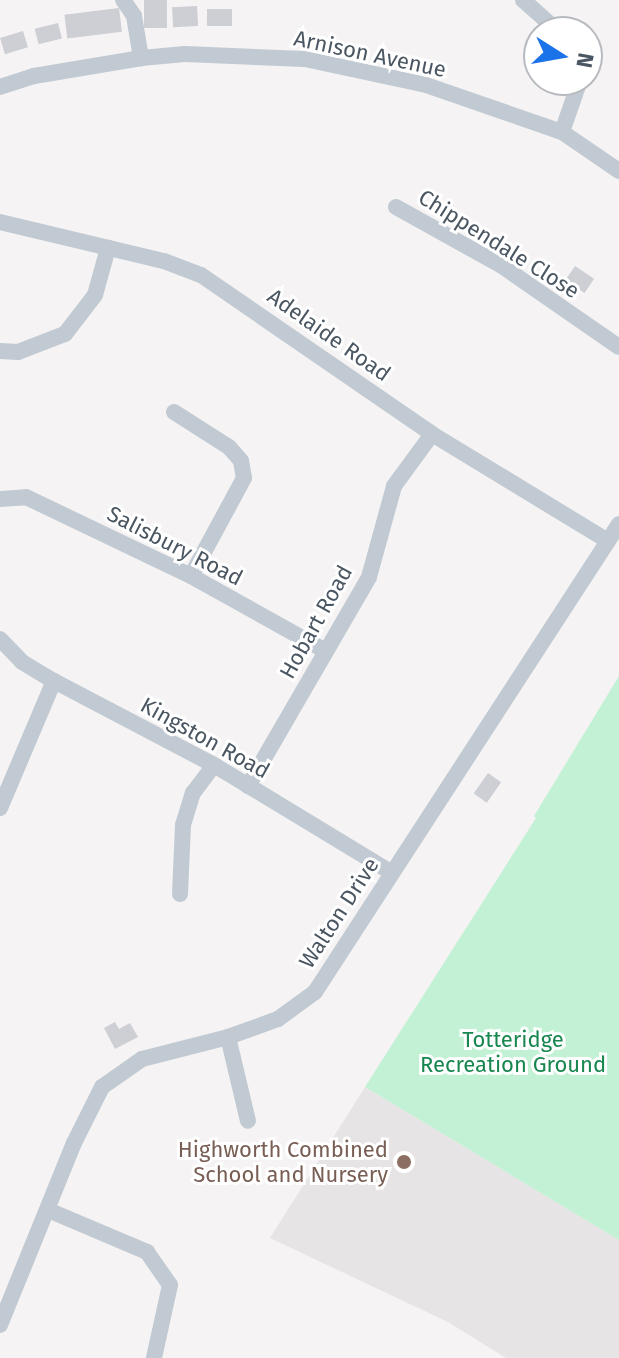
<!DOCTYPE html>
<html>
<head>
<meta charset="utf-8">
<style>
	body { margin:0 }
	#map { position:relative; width:619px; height:1358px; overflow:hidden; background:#f5f3f3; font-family:"Fira Sans",sans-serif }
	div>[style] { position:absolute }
	.education>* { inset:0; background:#e6e4e5 }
	.green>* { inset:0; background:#c3f1d5 }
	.building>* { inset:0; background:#cdcfd5; transform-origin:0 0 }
	.minor>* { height:16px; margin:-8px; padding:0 8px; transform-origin:8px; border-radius:8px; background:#c1cad2 }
	.dots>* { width:22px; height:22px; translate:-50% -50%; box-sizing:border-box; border:4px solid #fff; border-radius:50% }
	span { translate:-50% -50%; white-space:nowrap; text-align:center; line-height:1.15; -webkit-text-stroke:6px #fff; paint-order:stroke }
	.street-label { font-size:22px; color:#4a5661 }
	.park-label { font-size:22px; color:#17864f }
	.education-label { font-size:22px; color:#785e54 }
	.right { translate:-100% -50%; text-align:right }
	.north { position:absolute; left:523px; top:16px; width:80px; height:80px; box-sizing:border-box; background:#fff; border:2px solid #b7bbc0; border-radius:50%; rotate:101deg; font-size:22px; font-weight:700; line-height:32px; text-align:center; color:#4a5661 }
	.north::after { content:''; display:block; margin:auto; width:28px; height:36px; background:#1a73e8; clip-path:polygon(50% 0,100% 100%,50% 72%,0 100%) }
</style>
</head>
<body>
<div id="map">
	<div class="education">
		<div style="clip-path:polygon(365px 1087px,619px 1240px,619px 1358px,506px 1358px,448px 1322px,270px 1238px)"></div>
	</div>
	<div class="green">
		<div style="clip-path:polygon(619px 676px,619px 1240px,365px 1087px,536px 818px,534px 816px)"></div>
	</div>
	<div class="building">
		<div style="left:144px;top:0;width:23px;height:28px"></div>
		<div style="left:197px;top:6px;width:20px;height:25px;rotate:87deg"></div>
		<div style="left:119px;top:8px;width:24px;height:55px;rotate:83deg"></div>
		<div style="left:207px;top:9px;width:25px;height:17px"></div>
		<div style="left:58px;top:23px;width:16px;height:24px;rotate:76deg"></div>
		<div style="left:23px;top:31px;width:17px;height:24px;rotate:73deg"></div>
		<div style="left:575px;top:266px;width:23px;height:17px;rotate:34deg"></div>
		<div style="left:488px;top:773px;width:16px;height:25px;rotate:35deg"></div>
		<div style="clip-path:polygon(115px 1022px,119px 1029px,130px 1023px,138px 1037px,115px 1049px,104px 1028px)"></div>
	</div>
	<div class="minor">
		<div style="left:123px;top:0;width:19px;rotate:55deg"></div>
		<div style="left:134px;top:16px;width:43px;rotate:80.5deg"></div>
		<div style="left:523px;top:0;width:48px;rotate:41.6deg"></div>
		<div style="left:0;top:87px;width:36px;rotate:-18deg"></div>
		<div style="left:34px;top:76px;width:109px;rotate:-9.5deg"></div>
		<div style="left:141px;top:58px;width:44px;rotate:-5.2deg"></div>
		<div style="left:185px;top:54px;width:120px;rotate:2.4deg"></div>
		<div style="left:305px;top:59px;width:124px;rotate:12.1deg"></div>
		<div style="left:426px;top:85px;width:144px;rotate:19.1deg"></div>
		<div style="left:562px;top:132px;width:69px;rotate:34.4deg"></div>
		<div style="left:562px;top:132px;width:55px;rotate:-70.9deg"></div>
		<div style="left:396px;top:207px;width:121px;rotate:29.1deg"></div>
		<div style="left:502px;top:266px;width:142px;rotate:34.7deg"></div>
		<div style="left:0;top:222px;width:169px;rotate:13.4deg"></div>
		<div style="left:164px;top:261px;width:40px;rotate:21deg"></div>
		<div style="left:201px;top:275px;width:280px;rotate:34.5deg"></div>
		<div style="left:432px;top:434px;width:206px;rotate:31.3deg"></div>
		<div style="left:0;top:351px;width:18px;rotate:3deg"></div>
		<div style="left:18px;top:352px;width:50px;rotate:-21deg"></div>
		<div style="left:65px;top:334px;width:49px;rotate:-52.4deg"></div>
		<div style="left:95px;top:295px;width:49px;rotate:-74.5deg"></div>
		<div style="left:174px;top:412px;width:65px;rotate:32.5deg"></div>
		<div style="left:229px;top:447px;width:18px;rotate:49deg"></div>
		<div style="left:241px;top:461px;width:17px;rotate:80deg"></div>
		<div style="left:244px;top:478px;width:111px;rotate:118.4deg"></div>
		<div style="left:0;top:499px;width:26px;rotate:-4deg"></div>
		<div style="left:26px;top:497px;width:183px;rotate:25.6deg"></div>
		<div style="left:191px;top:576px;width:154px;rotate:29.1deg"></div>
		<div style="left:0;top:639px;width:32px;rotate:46deg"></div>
		<div style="left:22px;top:662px;width:37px;rotate:31deg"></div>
		<div style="left:54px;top:681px;width:181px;rotate:27.7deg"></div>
		<div style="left:214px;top:765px;width:208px;rotate:31.2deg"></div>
		<div style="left:248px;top:786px;width:241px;rotate:-59.9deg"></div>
		<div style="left:369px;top:577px;width:94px;rotate:-74.6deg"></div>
		<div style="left:394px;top:486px;width:64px;rotate:-53.8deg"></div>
		<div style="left:0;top:808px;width:138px;rotate:-67deg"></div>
		<div style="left:180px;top:894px;width:69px;rotate:-87.5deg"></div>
		<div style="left:183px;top:825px;width:34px;rotate:-73deg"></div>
		<div style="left:193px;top:793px;width:35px;rotate:-53deg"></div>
		<div style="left:228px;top:1037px;width:86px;rotate:76.6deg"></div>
		<div style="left:48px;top:1210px;width:108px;rotate:23deg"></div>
		<div style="left:147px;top:1252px;width:40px;rotate:55.1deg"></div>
		<div style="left:170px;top:1285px;width:75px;rotate:102.4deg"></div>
		<div style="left:0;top:1325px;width:196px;rotate:-67.9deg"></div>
		<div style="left:74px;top:1143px;width:63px;rotate:-63.4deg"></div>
		<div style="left:102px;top:1087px;width:49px;rotate:-35deg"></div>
		<div style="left:142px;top:1059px;width:89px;rotate:-14.3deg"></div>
		<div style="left:228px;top:1037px;width:53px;rotate:-19.8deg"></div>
		<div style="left:278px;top:1019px;width:46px;rotate:-36.1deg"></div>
		<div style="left:315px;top:992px;width:558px;rotate:-56.99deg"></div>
	</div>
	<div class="dots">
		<div style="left:404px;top:1162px;background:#8d6e63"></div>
	</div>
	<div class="street-label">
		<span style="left:370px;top:54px;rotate:12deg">Arnison Avenue</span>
		<span style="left:499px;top:244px;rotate:32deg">Chippendale Close</span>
		<span style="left:329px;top:335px;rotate:35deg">Adelaide Road</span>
		<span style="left:175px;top:546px;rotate:27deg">Salisbury Road</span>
		<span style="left:316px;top:622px;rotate:-61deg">Hobart Road</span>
		<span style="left:205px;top:738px;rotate:29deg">Kingston Road</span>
		<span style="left:339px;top:913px;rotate:-57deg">Walton Drive</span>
	</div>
	<div class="park-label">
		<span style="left:513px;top:1052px">Totteridge<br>Recreation Ground</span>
	</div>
	<div class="education-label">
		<span class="right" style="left:388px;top:1162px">Highworth Combined<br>School and Nursery</span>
	</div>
	<div class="north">N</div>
</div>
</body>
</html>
